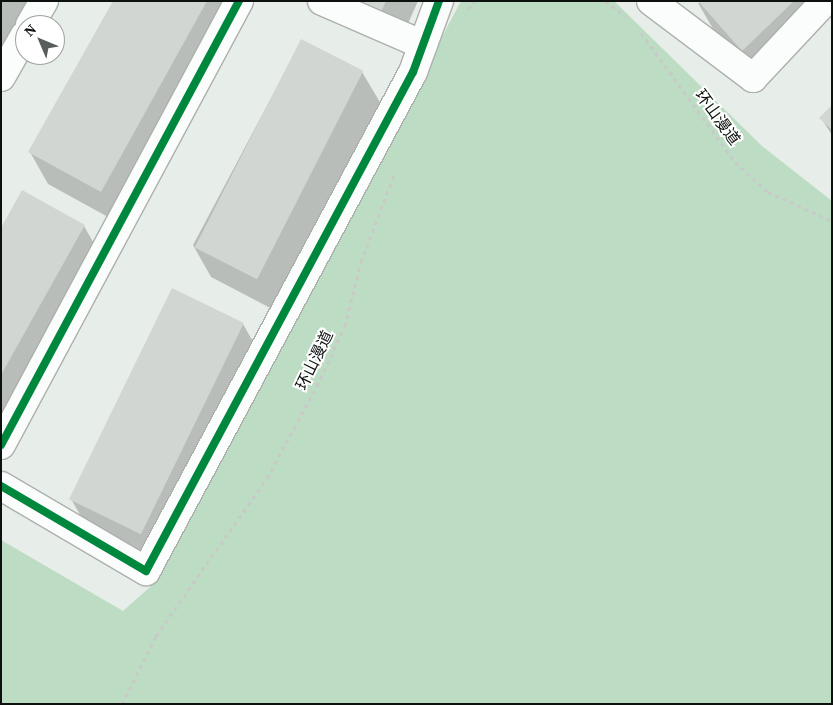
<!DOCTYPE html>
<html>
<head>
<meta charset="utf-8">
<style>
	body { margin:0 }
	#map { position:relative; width:833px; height:705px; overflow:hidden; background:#e7ede8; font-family:"Source Serif 4","Noto Sans SC",serif }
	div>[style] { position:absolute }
	.green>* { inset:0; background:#bddcc4 }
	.shadow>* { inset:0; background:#0003 }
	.building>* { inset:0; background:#d1d6d2; transform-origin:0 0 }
	.path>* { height:3px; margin-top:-1.5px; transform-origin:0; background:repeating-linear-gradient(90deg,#c8cac8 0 4px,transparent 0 8px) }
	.roads { filter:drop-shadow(1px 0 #acb0ac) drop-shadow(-1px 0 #acb0ac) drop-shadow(0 1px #acb0ac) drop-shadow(0 -1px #acb0ac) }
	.street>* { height:28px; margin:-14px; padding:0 14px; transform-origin:14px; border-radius:14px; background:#fbfcfc }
	.cycleway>* { height:8px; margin:-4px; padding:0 4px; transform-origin:4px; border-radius:4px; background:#00873e }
	span { translate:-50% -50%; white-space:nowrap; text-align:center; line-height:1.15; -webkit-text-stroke:4px #fff; paint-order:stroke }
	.street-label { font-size:16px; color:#0d110e }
	.frame { position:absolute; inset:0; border:2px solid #0d110e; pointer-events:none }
	.north { position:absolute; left:15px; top:15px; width:50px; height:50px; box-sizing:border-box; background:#fff; border:1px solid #9ea09f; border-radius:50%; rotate:315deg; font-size:14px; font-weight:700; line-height:20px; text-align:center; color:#0d110e }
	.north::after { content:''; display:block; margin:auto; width:18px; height:22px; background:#595e5a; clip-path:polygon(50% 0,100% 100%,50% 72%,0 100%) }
</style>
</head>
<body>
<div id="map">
	<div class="green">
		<div style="clip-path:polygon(461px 1px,614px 1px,762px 146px,832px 201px,832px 704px,1px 704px,1px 540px,123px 611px,150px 587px)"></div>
	</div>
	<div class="shadow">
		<div style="clip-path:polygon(1px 1px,37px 1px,1px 65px)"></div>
		<div style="clip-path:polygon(114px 1px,243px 1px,119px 223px,48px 184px,30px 152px)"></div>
		<div style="clip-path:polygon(321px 1px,418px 1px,399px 44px)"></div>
		<div style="clip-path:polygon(832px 1px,832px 14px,761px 82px,716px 34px,698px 3px)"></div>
		<div style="clip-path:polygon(302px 40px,362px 72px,381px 104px,272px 309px,211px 277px,193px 245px)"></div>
		<div style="clip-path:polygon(832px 107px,832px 135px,821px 118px)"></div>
		<div style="clip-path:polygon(84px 226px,102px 258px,1px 438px,1px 230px)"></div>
		<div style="clip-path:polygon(243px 324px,261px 356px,159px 565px,89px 530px,71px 499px)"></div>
	</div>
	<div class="building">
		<div style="clip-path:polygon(113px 1px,207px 1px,101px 192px,28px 152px)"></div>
		<div style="clip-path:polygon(353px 1px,386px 1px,380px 14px)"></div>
		<div style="clip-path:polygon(698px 1px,794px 1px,742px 51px)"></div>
		<div style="left:301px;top:39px;width:70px;height:234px;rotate:27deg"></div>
		<div style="clip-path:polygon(832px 105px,832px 130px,819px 118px)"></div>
		<div style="clip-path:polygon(22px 190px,85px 225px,1px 375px,1px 228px)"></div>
		<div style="left:172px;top:288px;width:80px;height:235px;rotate:26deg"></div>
	</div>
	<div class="path">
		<div style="left:605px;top:1px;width:25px;rotate:37deg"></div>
		<div style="left:468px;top:9px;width:11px;rotate:-49deg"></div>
		<div style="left:641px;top:33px;width:160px;rotate:53.9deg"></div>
		<div style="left:735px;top:162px;width:45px;rotate:42.3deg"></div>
		<div style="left:768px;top:192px;width:70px;rotate:24.4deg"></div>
		<div style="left:122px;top:704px;width:76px;rotate:-63.4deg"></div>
		<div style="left:156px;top:636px;width:193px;rotate:-54.9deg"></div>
		<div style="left:267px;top:478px;width:105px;rotate:-61.5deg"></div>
		<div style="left:317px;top:386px;width:66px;rotate:-65deg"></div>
		<div style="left:345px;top:326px;width:66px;rotate:-76deg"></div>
		<div style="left:361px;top:262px;width:93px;rotate:-69.2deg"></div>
	</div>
	<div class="roads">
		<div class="street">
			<div style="left:322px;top:1px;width:110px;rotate:23.5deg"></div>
			<div style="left:651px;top:1px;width:128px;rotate:37deg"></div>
			<div style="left:753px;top:78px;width:105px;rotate:-46.9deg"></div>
			<div style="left:30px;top:25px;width:28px;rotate:-60deg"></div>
			<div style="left:1px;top:77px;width:48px;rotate:-60.3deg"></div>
			<div style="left:1px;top:445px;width:504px;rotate:-61.81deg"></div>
			<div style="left:1px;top:486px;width:168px;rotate:30.4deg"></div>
			<div style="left:146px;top:571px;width:566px;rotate:-61.85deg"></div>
			<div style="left:413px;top:72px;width:76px;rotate:-69.9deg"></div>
		</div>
	</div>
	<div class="cycleway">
		<div style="left:1px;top:445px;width:504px;rotate:-61.81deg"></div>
		<div style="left:1px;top:486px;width:168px;rotate:30.4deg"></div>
		<div style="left:146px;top:571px;width:566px;rotate:-61.85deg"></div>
		<div style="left:413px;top:72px;width:76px;rotate:-69.9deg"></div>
	</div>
	<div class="street-label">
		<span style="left:718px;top:117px;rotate:54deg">环山漫道</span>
		<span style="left:314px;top:360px;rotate:-64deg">环山漫道</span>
	</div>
	<div class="frame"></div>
	<div class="north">N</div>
</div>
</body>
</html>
